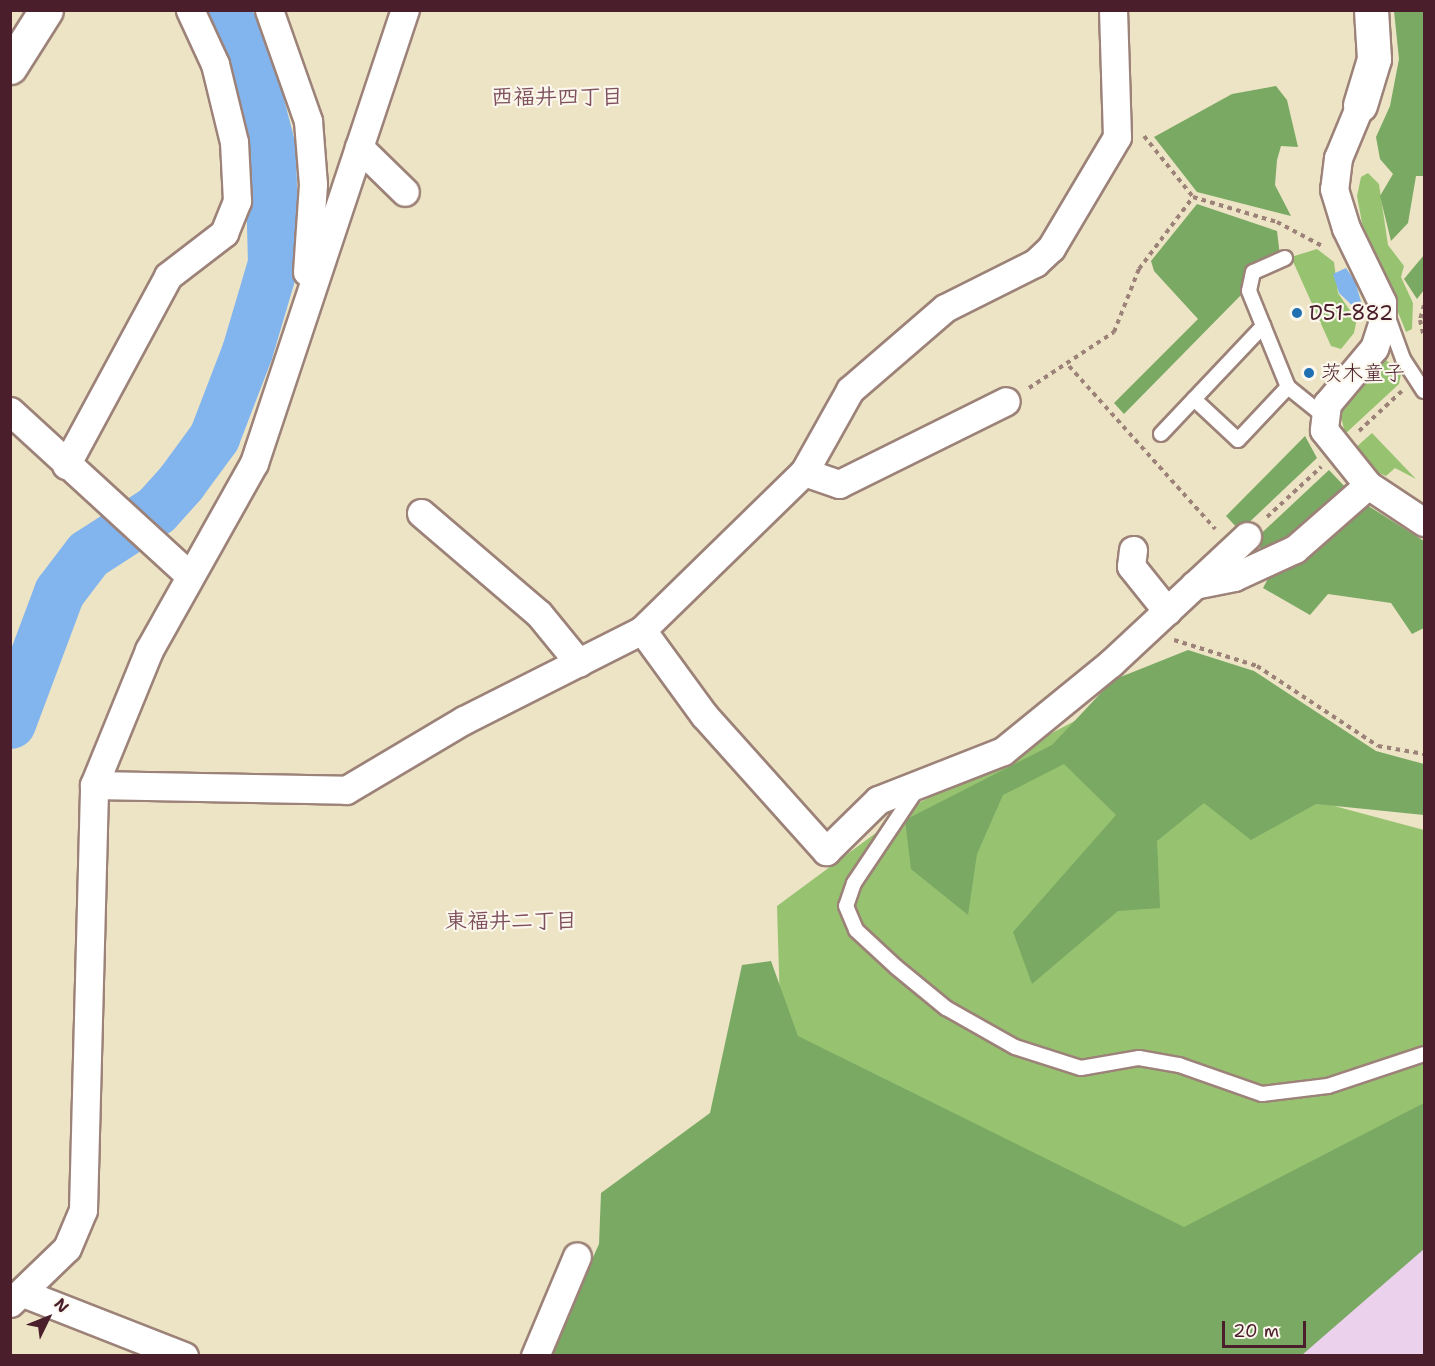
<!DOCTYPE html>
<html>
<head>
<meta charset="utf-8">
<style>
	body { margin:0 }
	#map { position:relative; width:1435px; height:1366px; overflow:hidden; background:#ede4c5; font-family:"Shantell Sans","Klee One",sans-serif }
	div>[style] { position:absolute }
	.built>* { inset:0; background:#ebd1eb }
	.green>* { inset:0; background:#97c371 }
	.forest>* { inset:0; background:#79a963 }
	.water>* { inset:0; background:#82b4ee }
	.river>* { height:51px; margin:-25.5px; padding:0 25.5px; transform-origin:25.5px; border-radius:25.5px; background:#82b4ee }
	.path>* { height:4px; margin-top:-2px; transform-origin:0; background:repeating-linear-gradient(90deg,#9c8278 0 4.5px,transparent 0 9px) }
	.roads { filter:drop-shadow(2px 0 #9c8278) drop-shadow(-2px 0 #9c8278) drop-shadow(0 2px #9c8278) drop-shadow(0 -2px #9c8278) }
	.lane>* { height:14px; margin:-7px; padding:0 7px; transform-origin:7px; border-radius:7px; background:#fff }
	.street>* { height:27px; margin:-13.5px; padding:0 13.5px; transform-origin:13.5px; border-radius:13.5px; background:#fff }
	.secondary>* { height:33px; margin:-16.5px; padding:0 16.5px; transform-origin:16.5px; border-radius:16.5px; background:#fff }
	.dots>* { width:16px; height:16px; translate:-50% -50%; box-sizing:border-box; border:3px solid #fbf7ec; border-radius:50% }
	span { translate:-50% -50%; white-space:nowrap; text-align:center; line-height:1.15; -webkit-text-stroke:4.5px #fbf7ec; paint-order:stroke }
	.poi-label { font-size:21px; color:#4a1f2b }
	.left { translate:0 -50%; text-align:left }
	.neighbourhood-label { font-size:22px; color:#7e505d; font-weight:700 }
	.frame { position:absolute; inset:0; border:12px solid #4a1f2b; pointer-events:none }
	.north { position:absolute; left:18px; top:1288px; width:60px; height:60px; -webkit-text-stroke:4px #fbf7ec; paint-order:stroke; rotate:47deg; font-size:16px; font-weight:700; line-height:24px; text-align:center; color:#4a1f2b }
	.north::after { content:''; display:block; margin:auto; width:21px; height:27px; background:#4a1f2b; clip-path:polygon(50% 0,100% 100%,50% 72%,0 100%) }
	.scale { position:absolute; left:1222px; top:1321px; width:84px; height:27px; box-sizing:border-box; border:3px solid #4a1f2b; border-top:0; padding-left:8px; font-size:18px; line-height:21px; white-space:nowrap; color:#4a1f2b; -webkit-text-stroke:4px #fbf7ec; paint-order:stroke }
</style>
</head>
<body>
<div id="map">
	<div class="built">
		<div style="clip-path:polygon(1424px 1180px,1424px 1355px,1235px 1356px)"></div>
	</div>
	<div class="green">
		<div style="clip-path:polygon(1368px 173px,1379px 184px,1388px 245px,1404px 266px,1401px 277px,1413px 303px,1412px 329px,1406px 332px,1362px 223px,1357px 196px,1361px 177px)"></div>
		<div style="clip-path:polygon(1317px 249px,1334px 262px,1338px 293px,1351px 312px,1358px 313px,1354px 333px,1341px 349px,1331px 346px,1291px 257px)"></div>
		<div style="clip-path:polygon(1386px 360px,1401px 374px,1399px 384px,1345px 434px,1340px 412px,1347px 396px)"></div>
		<div style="clip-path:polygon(1372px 433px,1416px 479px,1395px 468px,1386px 476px,1372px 470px,1354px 449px)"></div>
		<div style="clip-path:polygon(1130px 692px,1267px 788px,1424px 830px,1424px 1154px,1194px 1307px,781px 1041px,777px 906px,911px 807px)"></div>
	</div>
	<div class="forest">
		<div style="clip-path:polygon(1394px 11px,1424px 11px,1424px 176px,1416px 176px,1408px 223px,1391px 241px,1380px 196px,1393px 174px,1380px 159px,1376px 137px,1390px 106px,1399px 59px)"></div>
		<div style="clip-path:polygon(1276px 86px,1287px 100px,1298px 147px,1281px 146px,1277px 160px,1275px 185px,1291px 216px,1197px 192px,1154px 137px,1232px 94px)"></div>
		<div style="clip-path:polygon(1197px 204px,1277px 231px,1280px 256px,1249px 269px,1241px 295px,1124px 414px,1114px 403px,1198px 319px,1154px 271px,1151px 261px)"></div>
		<div style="clip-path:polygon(1424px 255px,1424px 290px,1417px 299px,1404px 279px)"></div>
		<div style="clip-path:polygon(1305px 436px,1317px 458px,1240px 531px,1226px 516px)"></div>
		<div style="clip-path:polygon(1329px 470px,1348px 490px,1309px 525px,1265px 551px,1252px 542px)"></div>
		<div style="clip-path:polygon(1362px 502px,1424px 541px,1424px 628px,1412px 634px,1391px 603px,1328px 594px,1310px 615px,1263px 588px,1269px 577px,1342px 529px)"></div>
		<div style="clip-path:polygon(1188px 650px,1254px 671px,1376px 751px,1424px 764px,1424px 815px,1316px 804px,1251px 840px,1204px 803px,1157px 841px,1160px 908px,1118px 911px,1032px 984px,1013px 932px,1116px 815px,1064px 764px,1003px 795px,977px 854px,968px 915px,911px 869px,905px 820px,1052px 745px,1113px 680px)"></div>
		<div style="clip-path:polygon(771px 961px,798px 1036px,1184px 1227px,1424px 1103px,1424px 1249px,1302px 1355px,549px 1356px,599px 1244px,601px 1193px,710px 1113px,742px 965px)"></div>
	</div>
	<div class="water">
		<div style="clip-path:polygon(1346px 268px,1355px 281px,1362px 305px,1357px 310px,1339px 293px,1333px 274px)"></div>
	</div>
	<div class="river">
		<div style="left:10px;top:723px;width:140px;rotate:-69.5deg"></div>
		<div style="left:59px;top:592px;width:48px;rotate:-52.7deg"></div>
		<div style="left:88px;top:554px;width:81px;rotate:-32.9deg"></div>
		<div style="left:156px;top:510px;width:38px;rotate:-48deg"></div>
		<div style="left:181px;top:482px;width:56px;rotate:-53.7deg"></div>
		<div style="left:214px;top:437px;width:92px;rotate:-69deg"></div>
		<div style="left:247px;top:351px;width:92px;rotate:-73.5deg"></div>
		<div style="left:273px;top:263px;width:115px;rotate:-91.5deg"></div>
		<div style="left:270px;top:148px;width:91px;rotate:-104.6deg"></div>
		<div style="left:247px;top:60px;width:55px;rotate:-114.7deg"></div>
	</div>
	<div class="path">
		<div style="left:1144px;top:136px;width:78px;rotate:51.2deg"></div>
		<div style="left:1193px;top:197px;width:88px;rotate:16.6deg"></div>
		<div style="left:1277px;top:222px;width:53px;rotate:28deg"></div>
		<div style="left:1424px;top:305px;width:16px;rotate:105deg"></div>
		<div style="left:1420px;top:320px;width:18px;rotate:77deg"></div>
		<div style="left:1069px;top:366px;width:219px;rotate:48.1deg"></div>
		<div style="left:1029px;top:388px;width:102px;rotate:-33.4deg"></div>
		<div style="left:1114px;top:332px;width:68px;rotate:-68.4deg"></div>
		<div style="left:1139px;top:269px;width:90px;rotate:-53.1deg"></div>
		<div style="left:1359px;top:431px;width:59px;rotate:-42.9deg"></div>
		<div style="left:1267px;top:517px;width:74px;rotate:-42.8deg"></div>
		<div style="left:1174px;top:640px;width:87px;rotate:17.4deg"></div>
		<div style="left:1257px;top:666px;width:145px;rotate:33.5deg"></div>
		<div style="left:1378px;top:746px;width:47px;rotate:9.9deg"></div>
	</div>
	<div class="roads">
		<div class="lane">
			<div style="left:1285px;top:258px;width:35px;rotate:156deg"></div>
			<div style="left:1253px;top:272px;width:19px;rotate:102deg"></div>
			<div style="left:1249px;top:291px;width:104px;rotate:67.9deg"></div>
			<div style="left:1288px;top:387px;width:46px;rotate:38.9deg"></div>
			<div style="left:1387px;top:315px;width:47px;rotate:70deg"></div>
			<div style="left:1403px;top:359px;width:38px;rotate:57deg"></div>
			<div style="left:1194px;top:399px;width:60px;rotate:43deg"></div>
			<div style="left:1238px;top:440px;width:73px;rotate:-46.7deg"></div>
			<div style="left:1161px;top:434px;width:149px;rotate:-46.6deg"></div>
			<div style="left:917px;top:789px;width:113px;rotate:123.8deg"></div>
			<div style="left:854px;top:883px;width:24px;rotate:109deg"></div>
			<div style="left:846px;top:906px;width:26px;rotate:67deg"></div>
			<div style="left:856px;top:930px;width:54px;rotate:42.8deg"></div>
			<div style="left:896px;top:967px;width:65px;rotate:39.4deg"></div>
			<div style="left:946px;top:1008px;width:79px;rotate:29.5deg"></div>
			<div style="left:1015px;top:1047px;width:69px;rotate:17.7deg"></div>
			<div style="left:1081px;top:1068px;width:59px;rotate:-9.8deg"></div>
			<div style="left:1139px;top:1058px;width:41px;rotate:9.9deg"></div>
			<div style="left:1179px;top:1065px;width:88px;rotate:19.3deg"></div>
			<div style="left:1262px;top:1094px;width:66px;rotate:-6.9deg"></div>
			<div style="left:1328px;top:1086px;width:101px;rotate:-18.4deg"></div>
		</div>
		<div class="street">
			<div style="left:269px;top:10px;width:118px;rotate:70.6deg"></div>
			<div style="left:308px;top:121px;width:63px;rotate:85.5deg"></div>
			<div style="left:313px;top:184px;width:88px;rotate:93.9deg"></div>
			<div style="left:1360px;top:105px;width:57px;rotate:112.5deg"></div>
			<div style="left:1338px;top:158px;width:31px;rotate:97deg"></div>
			<div style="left:1334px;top:189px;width:41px;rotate:72.9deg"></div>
			<div style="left:1346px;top:228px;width:82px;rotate:64.1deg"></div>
			<div style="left:1382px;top:302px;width:22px;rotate:90deg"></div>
			<div style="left:1382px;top:324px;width:25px;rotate:108deg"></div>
			<div style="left:1374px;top:348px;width:73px;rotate:130deg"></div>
			<div style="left:1327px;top:404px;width:26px;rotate:97deg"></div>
			<div style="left:1324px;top:430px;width:70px;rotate:51.3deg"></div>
			<div style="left:1368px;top:485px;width:67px;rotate:33.5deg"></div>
			<div style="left:359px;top:147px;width:64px;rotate:44.4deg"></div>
			<div style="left:10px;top:411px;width:241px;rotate:42.5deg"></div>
			<div style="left:66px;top:465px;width:215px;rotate:-61.6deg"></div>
			<div style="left:168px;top:276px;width:71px;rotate:-37.5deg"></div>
			<div style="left:224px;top:233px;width:35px;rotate:-68deg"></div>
			<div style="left:237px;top:201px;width:59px;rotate:-92.9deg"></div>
			<div style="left:234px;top:142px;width:80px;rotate:-103.7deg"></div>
			<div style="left:215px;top:64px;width:60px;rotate:-114.8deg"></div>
			<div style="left:804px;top:472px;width:37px;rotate:19deg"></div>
			<div style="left:839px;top:484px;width:186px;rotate:-26.4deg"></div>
			<div style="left:421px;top:513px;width:155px;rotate:40.6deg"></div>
			<div style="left:539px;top:614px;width:63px;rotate:50.8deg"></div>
			<div style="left:1133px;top:550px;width:16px;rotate:97deg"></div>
			<div style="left:1131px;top:566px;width:58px;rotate:51.3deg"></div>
			<div style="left:1194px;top:585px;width:41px;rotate:-11.3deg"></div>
			<div style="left:1234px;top:577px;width:67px;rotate:-24.7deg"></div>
			<div style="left:1295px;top:549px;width:97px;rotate:-41.2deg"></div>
			<div style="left:642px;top:630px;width:105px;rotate:53.9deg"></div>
			<div style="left:704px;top:715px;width:183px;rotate:48.1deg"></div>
			<div style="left:826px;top:851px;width:73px;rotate:-44.4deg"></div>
			<div style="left:878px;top:800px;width:134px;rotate:-21.4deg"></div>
			<div style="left:1003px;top:751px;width:139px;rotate:-39.2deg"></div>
			<div style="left:1111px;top:663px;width:186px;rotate:-43deg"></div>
			<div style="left:94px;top:785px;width:252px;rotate:1.1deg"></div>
			<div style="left:346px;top:790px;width:137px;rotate:-30.7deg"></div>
			<div style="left:464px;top:720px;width:199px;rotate:-26.8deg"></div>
			<div style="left:642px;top:630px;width:226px;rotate:-44.3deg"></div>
			<div style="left:804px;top:472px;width:94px;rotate:-60.7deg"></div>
			<div style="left:850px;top:390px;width:125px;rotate:-40.8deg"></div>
			<div style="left:945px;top:308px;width:101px;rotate:-26.6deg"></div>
			<div style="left:1035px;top:263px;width:22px;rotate:-43deg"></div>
			<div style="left:1051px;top:248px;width:129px;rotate:-59.3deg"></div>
			<div style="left:1117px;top:137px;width:127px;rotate:-91.8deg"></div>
			<div style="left:23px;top:1293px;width:173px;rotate:21.4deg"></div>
			<div style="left:10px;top:1303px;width:79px;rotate:-44deg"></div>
			<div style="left:67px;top:1248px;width:41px;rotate:-67.2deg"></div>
			<div style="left:83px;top:1210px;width:425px;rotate:-88.5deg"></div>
			<div style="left:94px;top:785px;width:146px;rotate:-67.8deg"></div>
			<div style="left:149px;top:650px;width:214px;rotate:-60.7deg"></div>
			<div style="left:254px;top:463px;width:478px;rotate:-71.6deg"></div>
			<div style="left:535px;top:1356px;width:108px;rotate:-67.2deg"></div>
		</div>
		<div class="secondary">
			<div style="left:10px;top:67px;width:67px;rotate:-57.7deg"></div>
			<div style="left:1360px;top:105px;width:48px;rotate:-73.1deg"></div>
			<div style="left:1374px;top:59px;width:49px;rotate:-93.5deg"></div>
		</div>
	</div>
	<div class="dots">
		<div style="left:1297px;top:313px;background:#1f6fb2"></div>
		<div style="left:1309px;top:373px;background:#1f6fb2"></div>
	</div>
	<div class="poi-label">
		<span class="left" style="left:1309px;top:313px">D51-882</span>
		<span class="left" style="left:1321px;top:373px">茨木童子</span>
	</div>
	<div class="neighbourhood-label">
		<span style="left:557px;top:97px">西福井四丁目</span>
		<span style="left:511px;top:921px">東福井二丁目</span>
	</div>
	<div class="frame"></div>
	<div class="north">N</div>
	<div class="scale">20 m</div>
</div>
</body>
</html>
